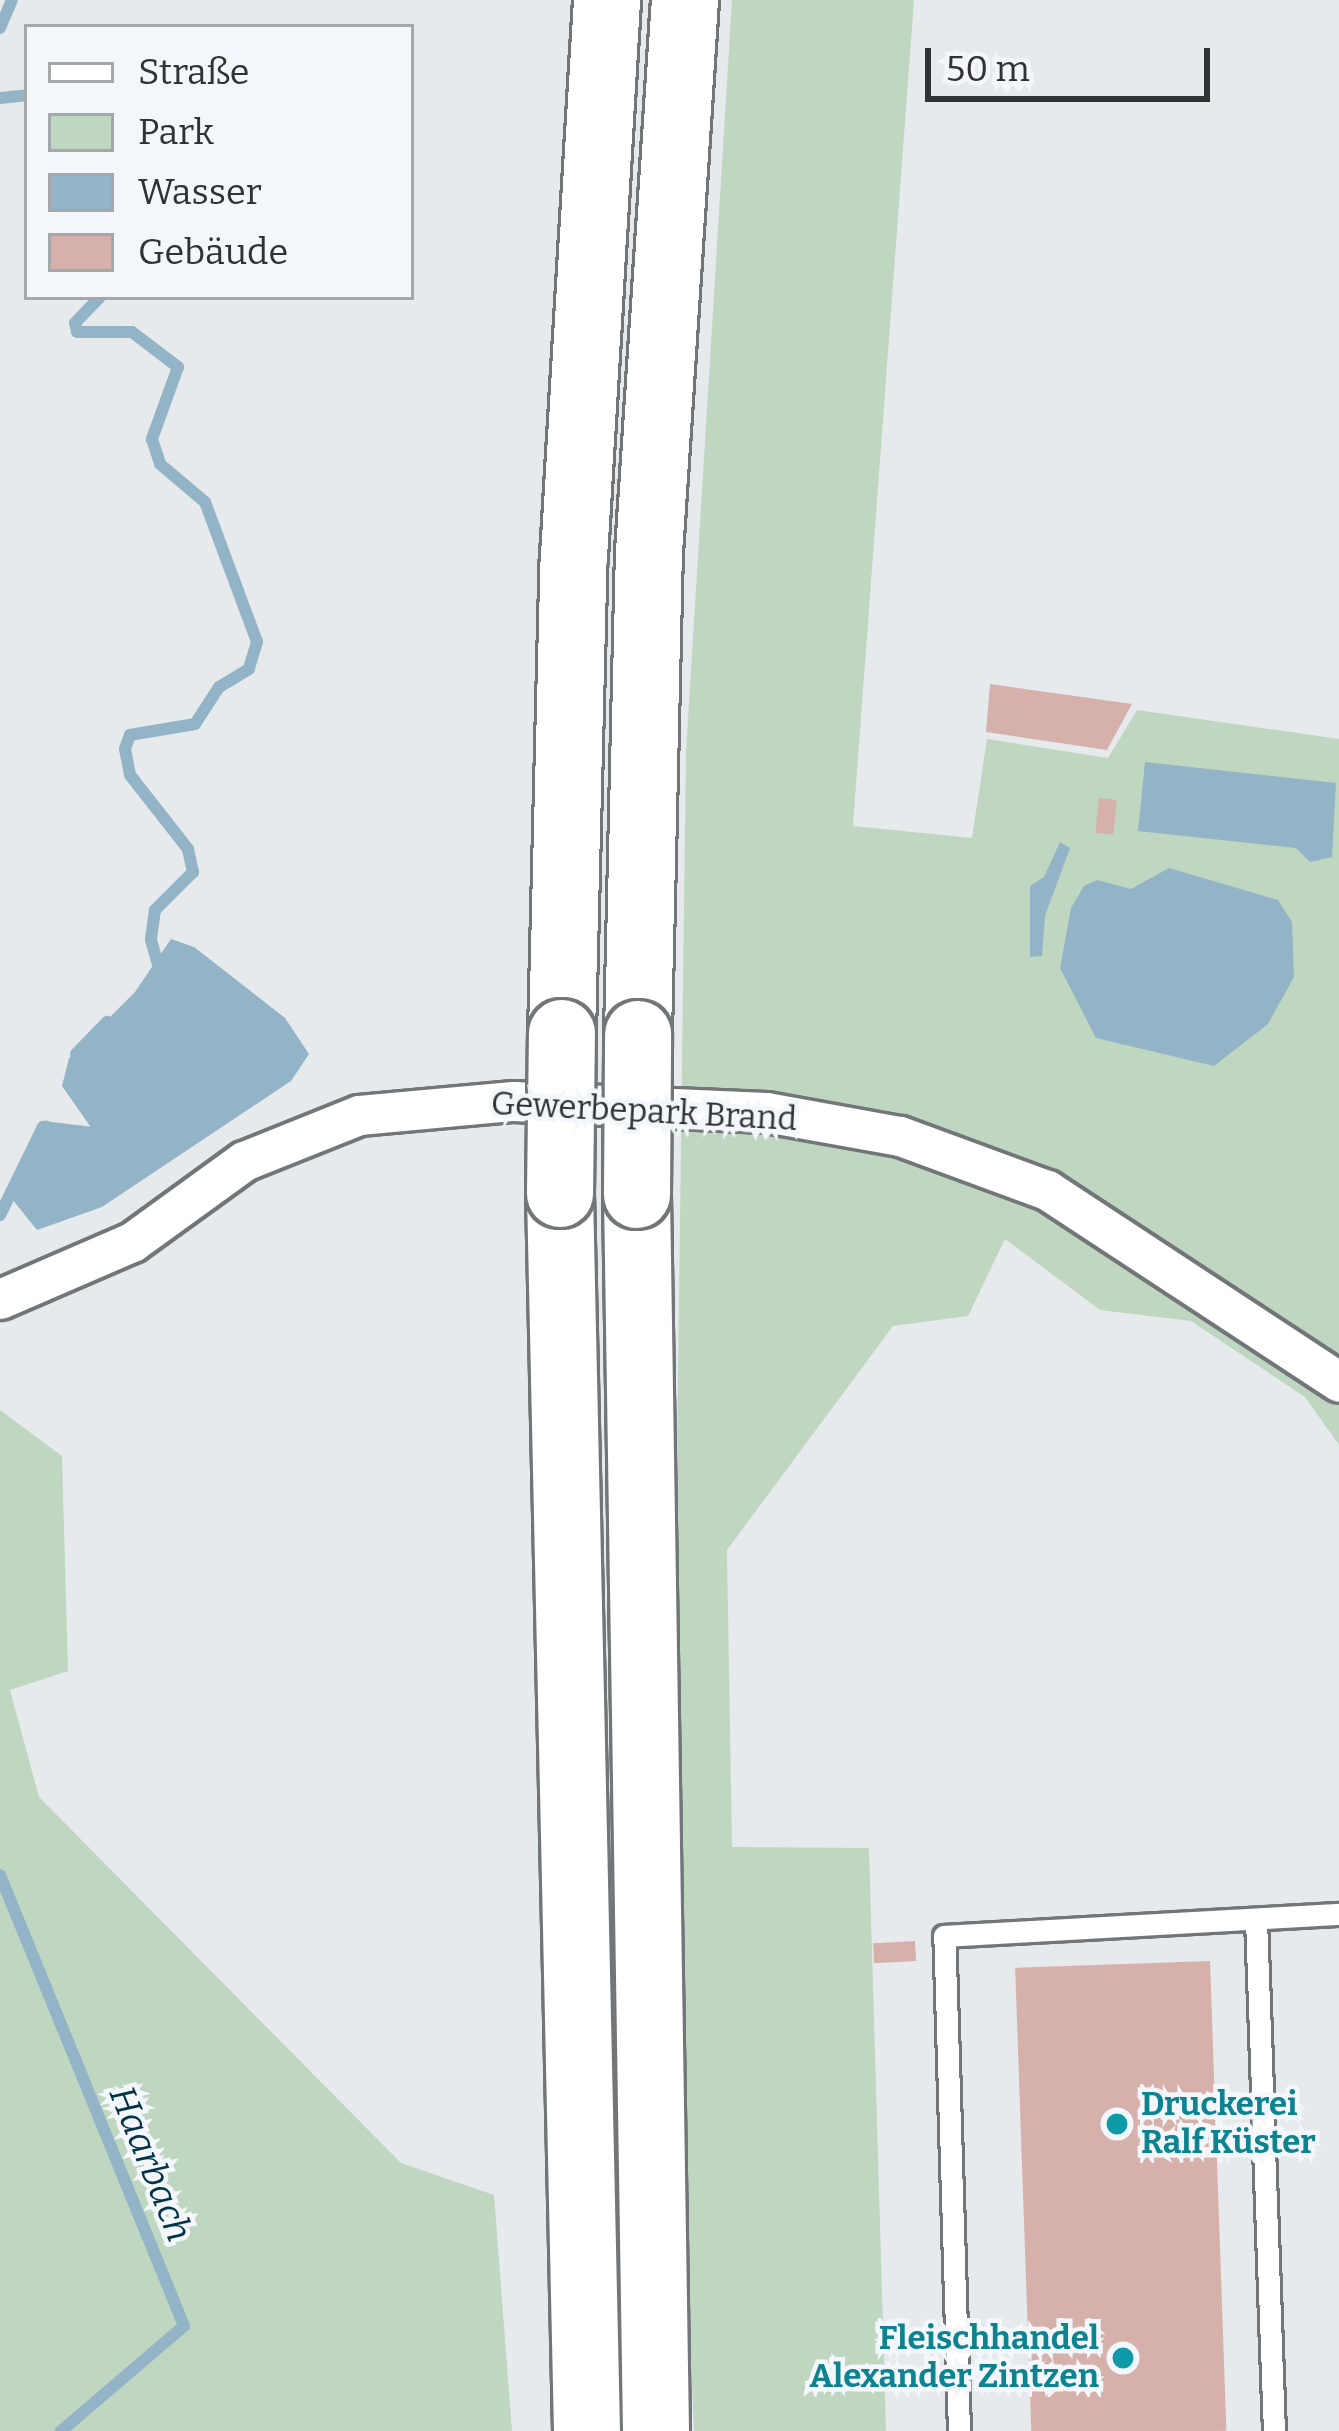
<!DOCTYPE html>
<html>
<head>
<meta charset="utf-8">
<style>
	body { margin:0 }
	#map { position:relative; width:1339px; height:2431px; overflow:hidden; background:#e6eaed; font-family:Bitter,serif }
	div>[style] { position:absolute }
	.green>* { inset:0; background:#bfd6c0 }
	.water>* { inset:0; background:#93b4c6 }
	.stream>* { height:12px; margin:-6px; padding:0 6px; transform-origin:6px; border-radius:6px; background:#93b4c6 }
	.building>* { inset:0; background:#d6b1ac; transform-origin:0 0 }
	.roads { filter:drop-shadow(3px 0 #727679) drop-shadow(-3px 0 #727679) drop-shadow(0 3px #727679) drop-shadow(0 -3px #727679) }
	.service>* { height:21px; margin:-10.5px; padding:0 10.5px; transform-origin:10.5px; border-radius:10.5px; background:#fff }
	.minor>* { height:39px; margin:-19.5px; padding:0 19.5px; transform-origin:19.5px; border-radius:19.5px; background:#fff }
	.motorway>* { height:66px; margin:-33px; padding:0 33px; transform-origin:33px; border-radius:33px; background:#fff }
	.bridges { filter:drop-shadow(3px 0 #727679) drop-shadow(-3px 0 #727679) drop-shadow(0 3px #727679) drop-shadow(0 -3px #727679) }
	.motorway-bridge>* { height:66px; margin:-33px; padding:0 33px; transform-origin:33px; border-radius:33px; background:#fff }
	.dots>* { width:33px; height:33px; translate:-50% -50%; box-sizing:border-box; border:6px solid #f3f7fb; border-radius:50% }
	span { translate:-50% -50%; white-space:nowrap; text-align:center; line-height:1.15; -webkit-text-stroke:9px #f3f7fb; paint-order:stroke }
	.street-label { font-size:33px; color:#313234 }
	.culture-label { font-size:33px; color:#0d838f; font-weight:700 }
	.left { translate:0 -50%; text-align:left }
	.right { translate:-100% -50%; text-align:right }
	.water-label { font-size:36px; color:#033246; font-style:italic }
	.legend { position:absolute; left:24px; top:24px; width:390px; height:276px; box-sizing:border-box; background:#f3f7fb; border:3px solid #a5a8ab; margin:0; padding:15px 21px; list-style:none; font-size:36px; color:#313234 }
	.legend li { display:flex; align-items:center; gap:24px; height:60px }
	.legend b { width:60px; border:3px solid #a5a8ab }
	.scale { position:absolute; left:925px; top:48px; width:285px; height:54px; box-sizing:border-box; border:6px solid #313234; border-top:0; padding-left:15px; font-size:36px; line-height:42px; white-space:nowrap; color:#313234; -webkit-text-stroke:9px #f3f7fb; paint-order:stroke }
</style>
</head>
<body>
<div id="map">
	<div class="green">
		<div style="clip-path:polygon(732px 0,914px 0,853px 826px,972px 838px,987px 739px,1108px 758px,1137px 710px,1339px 739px,1339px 1445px,1305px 1397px,1191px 1321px,1100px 1310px,1005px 1239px,968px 1316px,893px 1326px,727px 1550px,732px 1847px,869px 1848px,886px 2431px,694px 2431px,682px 2147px,677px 1457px,686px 752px)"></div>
		<div style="clip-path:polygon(0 1410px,62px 1456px,68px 1671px,10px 1690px,39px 1797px,401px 2163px,494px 2195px,512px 2431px,0 2431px)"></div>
	</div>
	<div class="water">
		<div style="clip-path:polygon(1145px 762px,1336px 783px,1332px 857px,1310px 862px,1296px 848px,1138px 831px)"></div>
		<div style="clip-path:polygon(1060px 842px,1070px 848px,1045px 916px,1042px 956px,1030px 957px,1030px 886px,1044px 877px)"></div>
		<div style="clip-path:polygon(1169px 868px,1278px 900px,1292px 922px,1294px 977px,1268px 1024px,1214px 1066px,1096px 1038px,1060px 968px,1071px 908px,1084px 886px,1097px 880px,1131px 889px)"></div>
		<div style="clip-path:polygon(171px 939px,194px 947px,285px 1018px,309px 1054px,291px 1081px,102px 1207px,37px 1230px,12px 1199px,45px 1120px,84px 1134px,90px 1126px,62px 1086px,69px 1058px,135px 992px)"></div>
	</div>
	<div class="stream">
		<div style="left:0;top:28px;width:30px;rotate:-67deg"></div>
		<div style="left:0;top:98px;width:27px;rotate:-6deg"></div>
		<div style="left:100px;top:297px;width:36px;rotate:134deg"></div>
		<div style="left:75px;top:323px;width:9px;rotate:77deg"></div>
		<div style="left:77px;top:332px;width:55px"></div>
		<div style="left:132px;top:332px;width:58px;rotate:37.3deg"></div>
		<div style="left:178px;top:367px;width:77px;rotate:109.9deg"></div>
		<div style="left:152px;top:439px;width:26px;rotate:72deg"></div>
		<div style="left:160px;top:464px;width:59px;rotate:40.2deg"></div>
		<div style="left:205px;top:502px;width:149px;rotate:69.6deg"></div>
		<div style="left:257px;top:642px;width:28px;rotate:107deg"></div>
		<div style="left:249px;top:669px;width:35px;rotate:149deg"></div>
		<div style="left:219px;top:687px;width:44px;rotate:123deg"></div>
		<div style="left:195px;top:724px;width:66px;rotate:170.4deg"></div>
		<div style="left:130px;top:735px;width:15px;rotate:110deg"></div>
		<div style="left:125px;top:749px;width:26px;rotate:79deg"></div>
		<div style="left:130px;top:775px;width:94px;rotate:51.9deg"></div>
		<div style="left:188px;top:849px;width:24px;rotate:78deg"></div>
		<div style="left:193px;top:872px;width:54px;rotate:135deg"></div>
		<div style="left:155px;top:910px;width:30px;rotate:98deg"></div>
		<div style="left:151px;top:940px;width:33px;rotate:74deg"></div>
		<div style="left:76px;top:1054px;width:45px;rotate:-45.9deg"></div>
		<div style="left:0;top:1215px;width:98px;rotate:-64deg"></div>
		<div style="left:43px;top:1127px;width:58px;rotate:6.9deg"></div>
		<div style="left:0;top:1875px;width:487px;rotate:67.8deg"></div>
		<div style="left:184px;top:2326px;width:162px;rotate:139.5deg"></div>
	</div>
	<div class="building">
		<div style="clip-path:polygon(990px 684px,1132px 704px,1107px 750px,986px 732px)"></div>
		<div style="left:1099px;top:798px;width:18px;height:35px;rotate:6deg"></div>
		<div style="left:915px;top:1941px;width:20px;height:42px;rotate:87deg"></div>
		<div style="left:1210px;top:1961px;width:470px;height:195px;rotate:88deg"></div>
	</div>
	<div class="roads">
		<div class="service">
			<div style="left:1256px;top:1919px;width:512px;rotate:87.99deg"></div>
			<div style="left:959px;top:2431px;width:495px;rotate:-91.7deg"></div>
			<div style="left:944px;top:1936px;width:396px;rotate:-3.2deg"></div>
		</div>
		<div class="minor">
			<div style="left:0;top:1299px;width:144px;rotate:-23.4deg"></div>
			<div style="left:132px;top:1242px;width:138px;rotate:-35.9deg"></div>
			<div style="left:244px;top:1161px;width:124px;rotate:-21.8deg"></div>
			<div style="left:359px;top:1115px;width:155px;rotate:-5.2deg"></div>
			<div style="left:513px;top:1101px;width:253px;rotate:2.5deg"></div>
			<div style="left:766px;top:1112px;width:136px;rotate:10.2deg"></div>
			<div style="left:900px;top:1136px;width:157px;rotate:20.2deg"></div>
			<div style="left:1047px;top:1190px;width:349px;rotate:33.3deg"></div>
		</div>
		<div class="motorway">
			<div style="left:562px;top:1033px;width:477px;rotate:-88.6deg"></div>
			<div style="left:574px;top:556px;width:557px;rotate:-86.6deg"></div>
			<div style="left:638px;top:1034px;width:482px;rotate:-88.7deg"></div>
			<div style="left:649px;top:552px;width:553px;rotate:-86.27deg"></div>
			<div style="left:560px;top:1194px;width:1237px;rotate:88.75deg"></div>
			<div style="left:637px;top:1195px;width:1236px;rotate:89.12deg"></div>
		</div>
	</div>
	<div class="bridges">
		<div class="motorway-bridge">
			<div style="left:560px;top:1194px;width:161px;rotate:-89.3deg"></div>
			<div style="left:637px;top:1195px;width:161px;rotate:-89.6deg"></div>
		</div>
	</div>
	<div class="dots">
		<div style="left:1117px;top:2124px;background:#0f9aa8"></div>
		<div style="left:1123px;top:2358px;background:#0f9aa8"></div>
	</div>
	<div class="street-label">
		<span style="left:644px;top:1112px;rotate:3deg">Gewerbepark Brand</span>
	</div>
	<div class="culture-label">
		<span class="left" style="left:1141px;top:2124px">Druckerei<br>Ralf Küster</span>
		<span class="right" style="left:1099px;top:2358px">Fleischhandel<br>Alexander Zintzen</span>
	</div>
	<div class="water-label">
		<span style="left:150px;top:2164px;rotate:68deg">Haarbach</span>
	</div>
	<ul class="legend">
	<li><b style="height:15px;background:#fff"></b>Straße</li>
	<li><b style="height:33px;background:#bfd6c0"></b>Park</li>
	<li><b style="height:33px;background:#93b4c6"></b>Wasser</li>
	<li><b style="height:33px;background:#d6b1ac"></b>Gebäude</li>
	</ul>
	<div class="scale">50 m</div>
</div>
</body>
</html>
